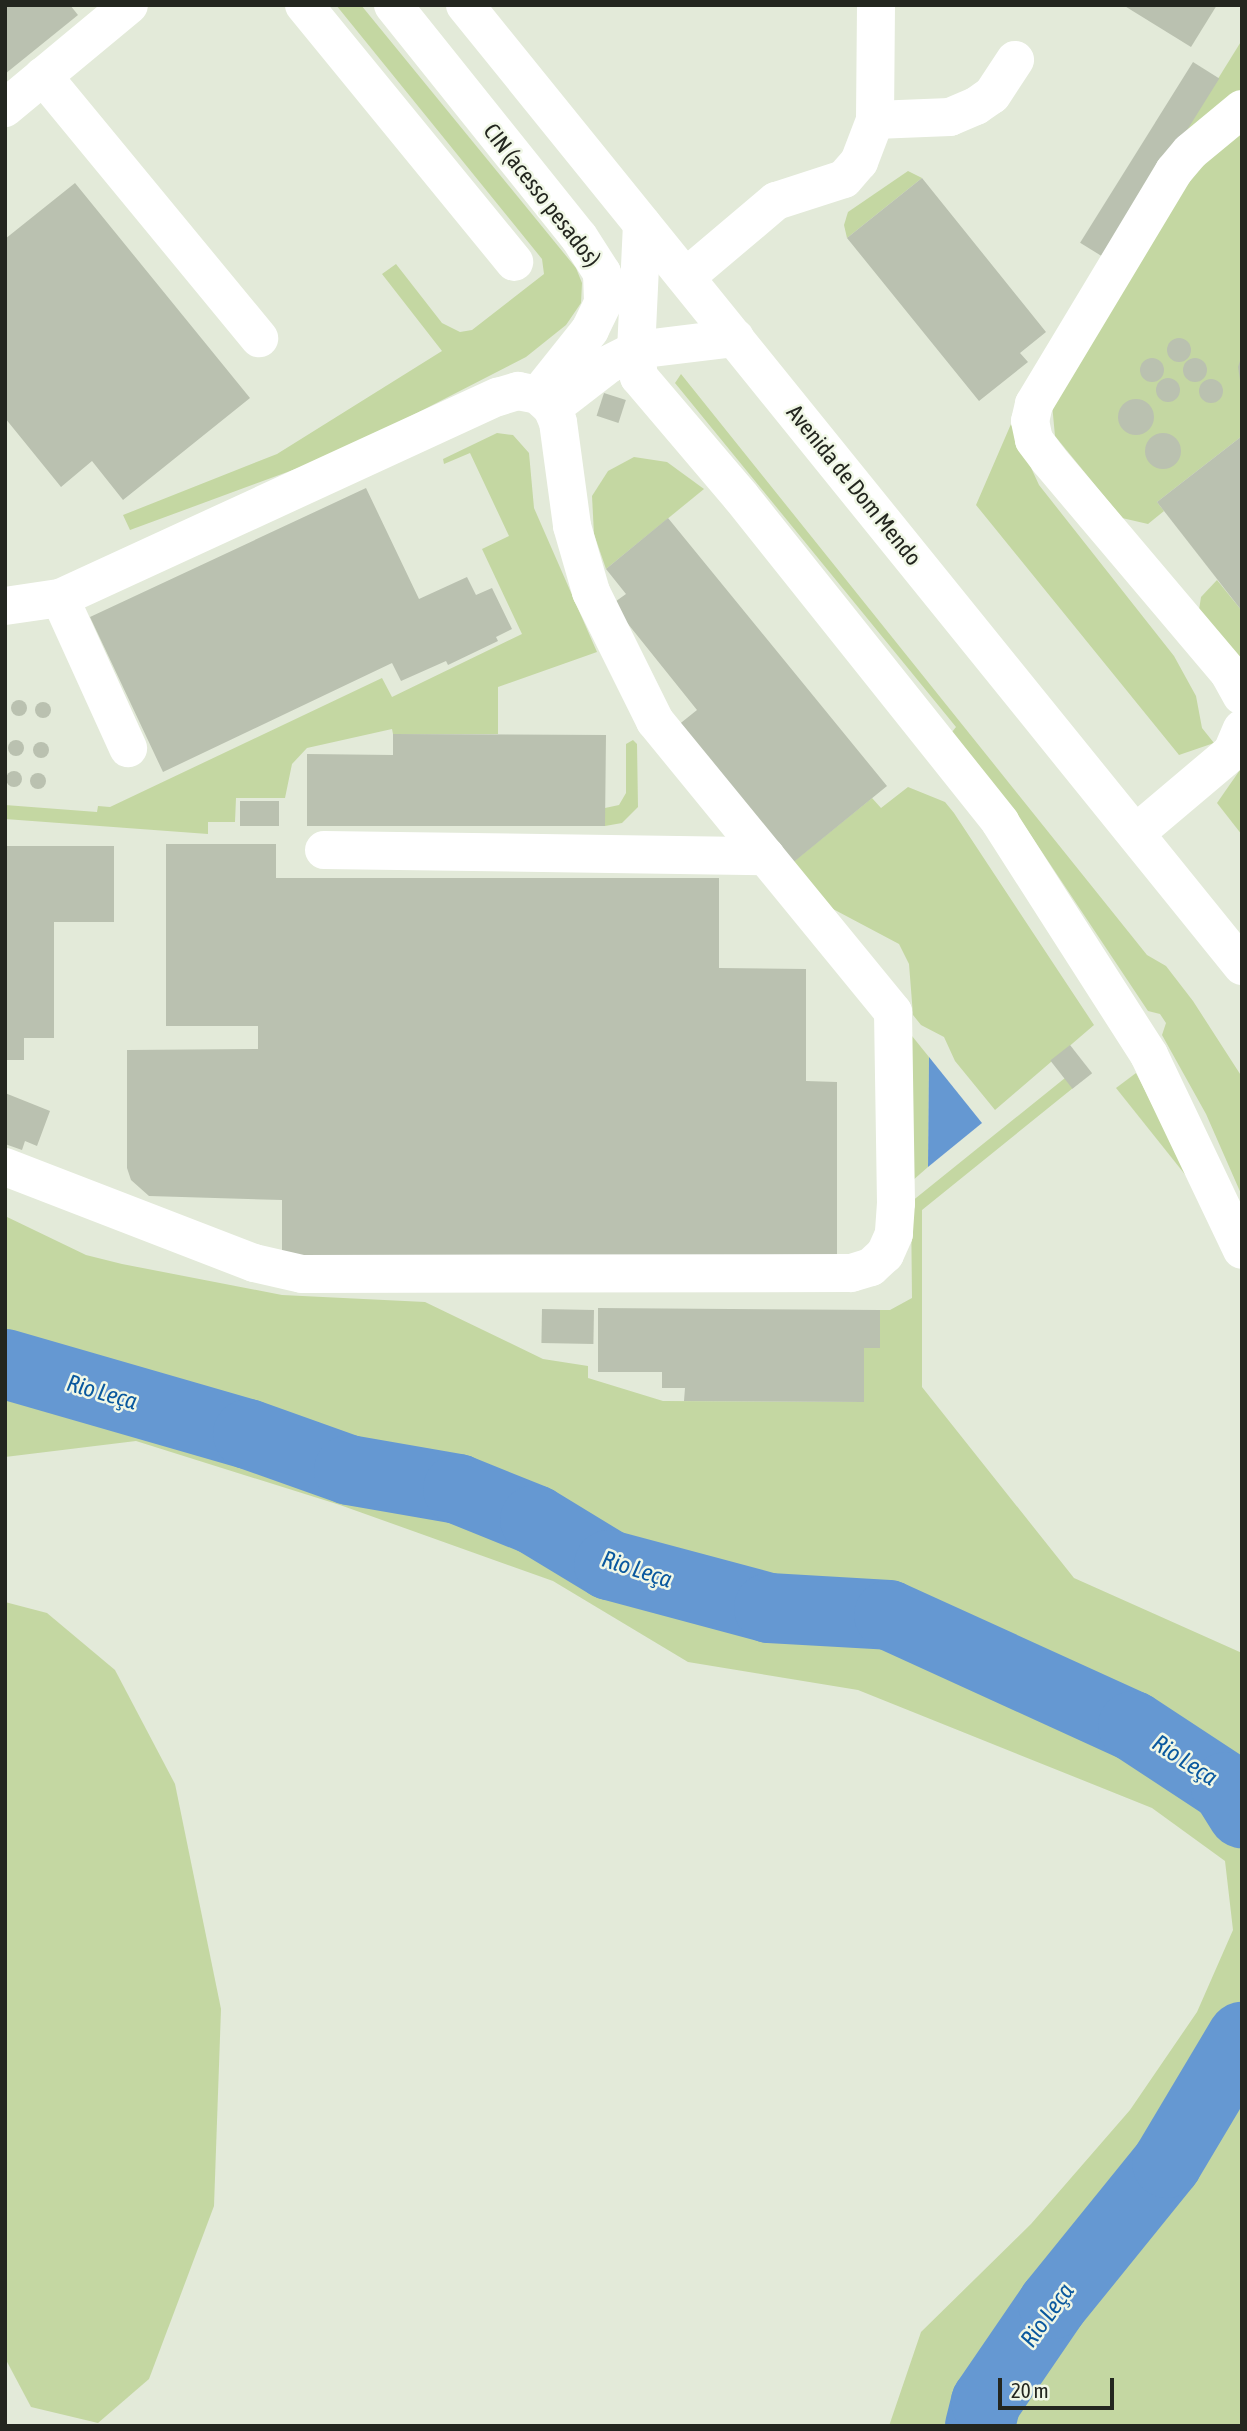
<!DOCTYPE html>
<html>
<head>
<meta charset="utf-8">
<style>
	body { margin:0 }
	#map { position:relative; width:1247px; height:2431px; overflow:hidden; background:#e3ead9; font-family:"Asap Condensed",sans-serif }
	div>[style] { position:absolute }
	.green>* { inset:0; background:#c4d7a2 }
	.water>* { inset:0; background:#6598d2 }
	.river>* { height:70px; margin:-35px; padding:0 35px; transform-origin:35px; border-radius:35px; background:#6598d2 }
	.building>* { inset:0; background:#bac1b0; transform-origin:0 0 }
	.round { border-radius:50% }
	.minor>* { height:38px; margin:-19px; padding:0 19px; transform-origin:19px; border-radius:19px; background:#fff }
	.major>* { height:38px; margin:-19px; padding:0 19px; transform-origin:19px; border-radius:19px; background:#fff }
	span { translate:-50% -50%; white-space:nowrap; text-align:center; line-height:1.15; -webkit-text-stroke:5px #f0f7e6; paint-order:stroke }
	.street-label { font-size:23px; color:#23261f }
	.water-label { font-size:24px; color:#09589e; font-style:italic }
	.frame { position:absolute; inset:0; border:7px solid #23261f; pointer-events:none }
	.scale { position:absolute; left:998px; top:2378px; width:116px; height:32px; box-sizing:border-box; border:4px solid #23261f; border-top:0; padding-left:9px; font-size:21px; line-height:24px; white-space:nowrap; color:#23261f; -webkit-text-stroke:5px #f0f7e6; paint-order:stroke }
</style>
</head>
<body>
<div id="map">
	<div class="green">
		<div style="clip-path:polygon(336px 5px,361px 5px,576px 268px,582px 283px,581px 303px,566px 325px,526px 357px,339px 453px,130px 530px,123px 515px,277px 454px,442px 351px,382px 274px,396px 264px,442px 323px,460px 332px,472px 330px,544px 274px,542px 259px)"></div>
		<div style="clip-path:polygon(1242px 40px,1242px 100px,1180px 140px)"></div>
		<div style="clip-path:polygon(1242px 118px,1242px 436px,1157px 502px,1164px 511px,1148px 524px,1122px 518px,1055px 436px,1052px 404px,1174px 194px)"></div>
		<div style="clip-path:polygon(908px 171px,922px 178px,847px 238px,844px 225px,848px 212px)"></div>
		<div style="clip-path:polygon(681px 374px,1147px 955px,1166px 966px,1193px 1001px,1242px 1077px,1242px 1196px,1206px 1114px,1162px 1035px,1166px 1023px,1160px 1014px,1148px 1011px,1016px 813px,952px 732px,956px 727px,675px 383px)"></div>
		<div style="clip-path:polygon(1011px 424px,1039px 485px,1174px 656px,1196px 696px,1202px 728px,1214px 743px,1179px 755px,976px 505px)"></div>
		<div style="clip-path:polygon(497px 433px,513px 435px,529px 453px,534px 508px,597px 652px,498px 687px,498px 734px,393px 734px,392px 729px,307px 748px,292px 764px,285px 798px,236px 798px,235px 822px,208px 822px,208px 834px,5px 819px,5px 805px,97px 812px,98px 806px,110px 807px,382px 678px,392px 697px,522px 634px,482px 549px,509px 536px,470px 453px,444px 464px,443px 459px)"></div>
		<div style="clip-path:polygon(634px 457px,667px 462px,704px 489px,606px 569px,594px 534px,592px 496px,608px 471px)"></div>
		<div style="clip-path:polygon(1217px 580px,1242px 611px,1242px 668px,1199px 610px,1201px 597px)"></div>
		<div style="clip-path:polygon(633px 740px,637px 744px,638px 807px,622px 823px,605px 826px,605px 808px,619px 805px,626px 793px,626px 744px)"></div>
		<div style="clip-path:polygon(1242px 767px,1242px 835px,1217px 803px)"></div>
		<div style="clip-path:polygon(908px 787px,945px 802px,954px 813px,1094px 1025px,995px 1110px,955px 1061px,944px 1037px,921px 1025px,913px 1015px,909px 964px,899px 944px,833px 909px,793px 862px,872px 798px,881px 808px)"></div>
		<div style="clip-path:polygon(912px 1036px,929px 1057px,928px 1167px,912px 1181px)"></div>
		<div style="clip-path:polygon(1136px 1073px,1195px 1187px,1116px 1088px)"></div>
		<div style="clip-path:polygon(1065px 1078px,1073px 1088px,922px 1210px,922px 1387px,1074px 1578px,1242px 1653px,1242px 2426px,889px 2426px,921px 2332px,1031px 2224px,1130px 2110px,1197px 2012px,1233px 1930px,1225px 1861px,1152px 1808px,858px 1690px,688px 1662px,553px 1581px,340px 1505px,136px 1441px,5px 1457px,5px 1216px,86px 1255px,122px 1264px,282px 1295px,425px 1302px,543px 1359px,588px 1366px,588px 1378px,663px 1401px,863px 1402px,864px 1348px,880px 1348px,880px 1310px,890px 1310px,912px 1298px,911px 1202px)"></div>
		<div style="clip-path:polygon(5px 1602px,47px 1613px,115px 1670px,175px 1784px,221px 2009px,214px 2206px,149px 2379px,98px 2423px,31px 2407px,5px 2358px)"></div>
	</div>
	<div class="water">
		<div style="clip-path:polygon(929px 1057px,982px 1123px,928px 1167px)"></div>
	</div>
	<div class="river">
		<div style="left:5px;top:1364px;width:253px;rotate:16.1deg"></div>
		<div style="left:248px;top:1434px;width:107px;rotate:19.6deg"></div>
		<div style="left:349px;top:1470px;width:111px;rotate:9.9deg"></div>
		<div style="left:458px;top:1489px;width:83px;rotate:21.9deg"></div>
		<div style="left:535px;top:1520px;width:87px;rotate:31.3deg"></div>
		<div style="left:609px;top:1565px;width:166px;rotate:15deg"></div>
		<div style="left:769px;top:1608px;width:120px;rotate:3.3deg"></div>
		<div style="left:889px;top:1615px;width:268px;rotate:24.5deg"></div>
		<div style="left:1133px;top:1726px;width:111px;rotate:33.3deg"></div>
		<div style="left:1226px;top:1787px;width:31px;rotate:58deg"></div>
		<div style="left:980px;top:2426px;width:25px;rotate:-76deg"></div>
		<div style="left:986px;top:2402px;width:119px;rotate:-55.6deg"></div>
		<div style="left:1053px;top:2304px;width:181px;rotate:-51deg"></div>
		<div style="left:1167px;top:2163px;width:147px;rotate:-59.2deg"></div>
	</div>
	<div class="building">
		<div style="clip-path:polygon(5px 5px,70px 5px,78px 15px,5px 74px)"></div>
		<div style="clip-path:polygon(1123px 5px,1217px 5px,1191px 47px)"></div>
		<div style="left:1193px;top:62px;width:31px;height:213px;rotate:32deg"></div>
		<div style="clip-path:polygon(922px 178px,1046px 332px,1020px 353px,1028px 362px,979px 401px,847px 238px)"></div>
		<div style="clip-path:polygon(75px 183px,250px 398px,123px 500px,92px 461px,61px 487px,5px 418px,5px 239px)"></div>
		<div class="round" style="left:1167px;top:338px;width:24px;height:24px"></div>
		<div style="clip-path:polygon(1241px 358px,1242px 380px,1240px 380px,1238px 367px)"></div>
		<div class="round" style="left:1183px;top:358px;width:24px;height:24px"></div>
		<div class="round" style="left:1140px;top:358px;width:24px;height:24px"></div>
		<div class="round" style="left:1156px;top:378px;width:24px;height:24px"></div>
		<div class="round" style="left:1199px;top:379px;width:24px;height:24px"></div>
		<div style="left:604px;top:393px;width:23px;height:24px;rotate:18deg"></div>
		<div class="round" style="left:1118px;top:399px;width:36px;height:36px"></div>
		<div class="round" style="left:1145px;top:433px;width:36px;height:36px"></div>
		<div style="clip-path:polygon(1242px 436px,1242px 611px,1157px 502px)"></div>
		<div style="clip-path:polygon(366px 488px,419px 599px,467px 577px,476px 595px,492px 588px,512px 629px,496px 637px,498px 641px,448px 665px,446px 661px,401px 681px,392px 663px,163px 772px,90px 617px)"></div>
		<div style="clip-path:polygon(668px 518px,887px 786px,790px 865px,677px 726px,697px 710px,612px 604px,626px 594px,606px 569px)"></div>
		<div class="round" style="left:11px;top:700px;width:16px;height:16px"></div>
		<div class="round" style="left:35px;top:702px;width:16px;height:16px"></div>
		<div style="clip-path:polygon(393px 734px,606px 735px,605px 826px,307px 826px,307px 754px,393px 755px)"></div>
		<div class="round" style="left:8px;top:740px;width:16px;height:16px"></div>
		<div class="round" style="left:33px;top:742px;width:16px;height:16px"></div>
		<div class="round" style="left:6px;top:771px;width:16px;height:16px"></div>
		<div class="round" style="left:30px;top:773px;width:16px;height:16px"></div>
		<div style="left:279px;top:801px;width:25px;height:39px;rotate:90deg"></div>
		<div style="clip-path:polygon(166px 844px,276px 844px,276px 878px,719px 878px,719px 968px,806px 969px,806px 1081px,837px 1082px,837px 1260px,282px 1258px,282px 1200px,149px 1196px,131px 1180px,127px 1168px,127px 1050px,258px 1049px,258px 1026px,166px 1026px)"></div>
		<div style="clip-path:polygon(5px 846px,114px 846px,114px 922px,54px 922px,54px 1038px,24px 1038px,24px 1060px,5px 1060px)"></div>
		<div style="left:1070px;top:1045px;width:36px;height:25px;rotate:52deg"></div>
		<div style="clip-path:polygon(5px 1093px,50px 1111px,37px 1146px,25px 1141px,22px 1150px,5px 1144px)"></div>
		<div style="clip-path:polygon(598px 1308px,880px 1310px,880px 1348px,864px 1348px,864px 1402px,684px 1401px,685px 1388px,662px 1388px,662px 1372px,598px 1372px)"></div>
		<div style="left:542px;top:1309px;width:52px;height:34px;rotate:1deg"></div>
	</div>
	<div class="minor">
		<div style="left:304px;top:5px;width:332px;rotate:50.7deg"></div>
		<div style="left:393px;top:5px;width:297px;rotate:51.3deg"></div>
		<div style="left:579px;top:237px;width:43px;rotate:57.4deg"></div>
		<div style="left:602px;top:273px;width:30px;rotate:88deg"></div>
		<div style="left:603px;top:303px;width:30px;rotate:116deg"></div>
		<div style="left:590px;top:330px;width:83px;rotate:128.7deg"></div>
		<div style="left:43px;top:76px;width:340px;rotate:50.5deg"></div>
		<div style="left:5px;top:108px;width:161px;rotate:-39.7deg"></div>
		<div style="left:1242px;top:109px;width:67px;rotate:140.4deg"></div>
		<div style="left:1190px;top:152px;width:25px;rotate:130deg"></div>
		<div style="left:1174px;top:171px;width:272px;rotate:121deg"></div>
		<div style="left:1034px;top:404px;width:17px;rotate:103deg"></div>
		<div style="left:1030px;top:421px;width:19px;rotate:78deg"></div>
		<div style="left:1034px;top:440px;width:25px;rotate:53deg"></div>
		<div style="left:1049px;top:460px;width:279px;rotate:49.8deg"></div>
		<div style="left:1229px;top:673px;width:26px;rotate:61deg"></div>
		<div style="left:875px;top:120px;width:75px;rotate:-2.3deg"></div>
		<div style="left:950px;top:117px;width:28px;rotate:-23deg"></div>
		<div style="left:976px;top:106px;width:19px;rotate:-35deg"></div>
		<div style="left:992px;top:95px;width:42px;rotate:-56.7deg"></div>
		<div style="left:642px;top:224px;width:126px;rotate:92.7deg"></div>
		<div style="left:636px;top:350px;width:27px;rotate:84deg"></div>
		<div style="left:639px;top:377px;width:157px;rotate:49.6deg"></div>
		<div style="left:741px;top:497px;width:416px;rotate:51.4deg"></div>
		<div style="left:1000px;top:822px;width:277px;rotate:57.4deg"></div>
		<div style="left:1149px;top:1055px;width:216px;rotate:64.5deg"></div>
		<div style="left:686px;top:277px;width:118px;rotate:-40.2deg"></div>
		<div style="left:776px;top:201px;width:71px;rotate:-17.9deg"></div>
		<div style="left:844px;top:179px;width:23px;rotate:-49deg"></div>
		<div style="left:859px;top:162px;width:45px;rotate:-69.1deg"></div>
		<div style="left:875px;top:120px;width:115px;rotate:-89.5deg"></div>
		<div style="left:552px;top:408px;width:72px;rotate:-37.7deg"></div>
		<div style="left:609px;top:364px;width:30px;rotate:-27deg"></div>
		<div style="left:636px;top:350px;width:100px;rotate:-6.9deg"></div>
		<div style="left:60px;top:598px;width:165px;rotate:65.6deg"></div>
		<div style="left:5px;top:606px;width:56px;rotate:-8.3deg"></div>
		<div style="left:60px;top:598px;width:482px;rotate:-24.7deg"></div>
		<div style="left:498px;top:397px;width:21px;rotate:-17deg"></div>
		<div style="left:518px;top:391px;width:20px;rotate:11deg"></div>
		<div style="left:538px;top:395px;width:19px;rotate:43deg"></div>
		<div style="left:552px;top:408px;width:15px;rotate:67deg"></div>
		<div style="left:558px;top:422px;width:105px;rotate:82.3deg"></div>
		<div style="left:572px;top:526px;width:69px;rotate:73.9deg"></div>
		<div style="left:591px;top:592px;width:144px;rotate:63.6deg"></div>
		<div style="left:655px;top:721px;width:376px;rotate:50.7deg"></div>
		<div style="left:893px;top:1012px;width:191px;rotate:89.1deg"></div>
		<div style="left:896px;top:1203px;width:31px;rotate:94deg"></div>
		<div style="left:894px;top:1234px;width:22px;rotate:114deg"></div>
		<div style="left:885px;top:1254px;width:19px;rotate:137deg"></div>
		<div style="left:871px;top:1267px;width:21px;rotate:163deg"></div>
		<div style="left:851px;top:1273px;width:549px;rotate:179.9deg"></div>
		<div style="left:302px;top:1274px;width:49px;rotate:-167.1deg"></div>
		<div style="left:254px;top:1263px;width:267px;rotate:-158.9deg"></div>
		<div style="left:1136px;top:833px;width:126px;rotate:-40.2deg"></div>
		<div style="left:1232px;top:752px;width:25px;rotate:-67deg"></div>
		<div style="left:324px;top:850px;width:442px;rotate:0.8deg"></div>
	</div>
	<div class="major">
		<div style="left:465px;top:5px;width:1236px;rotate:51.04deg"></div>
	</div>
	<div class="street-label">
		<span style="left:542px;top:195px;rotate:52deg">CIN (acesso pesados)</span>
		<span style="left:854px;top:485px;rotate:51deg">Avenida de Dom Mendo</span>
	</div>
	<div class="water-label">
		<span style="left:102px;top:1392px;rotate:16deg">Rio Leça</span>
		<span style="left:637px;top:1569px;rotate:18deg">Rio Leça</span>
		<span style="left:1185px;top:1760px;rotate:33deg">Rio Leça</span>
		<span style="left:1047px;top:2315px;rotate:-54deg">Rio Leça</span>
	</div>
	<div class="frame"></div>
	<div class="scale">20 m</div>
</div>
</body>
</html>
